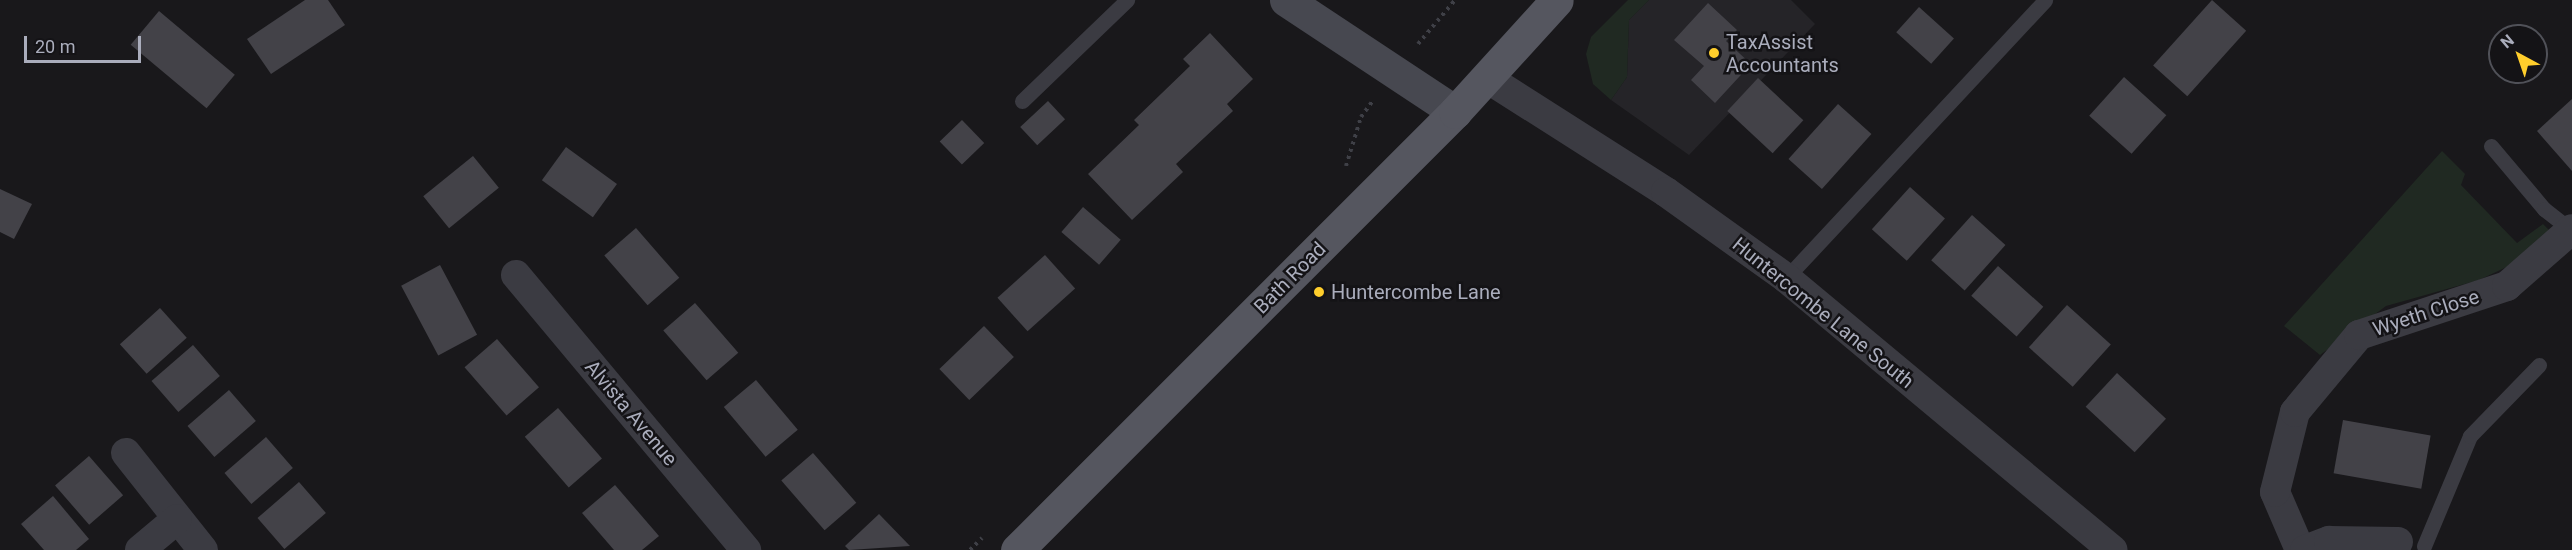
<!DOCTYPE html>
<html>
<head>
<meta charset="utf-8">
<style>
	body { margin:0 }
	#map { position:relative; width:2572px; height:550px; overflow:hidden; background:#19181b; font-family:Roboto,sans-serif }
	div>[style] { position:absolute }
	.built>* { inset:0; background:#252428 }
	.green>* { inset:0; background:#202922 }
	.building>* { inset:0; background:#434248; transform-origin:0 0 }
	.path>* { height:4px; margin-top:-2px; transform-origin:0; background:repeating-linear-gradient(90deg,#3f4047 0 3px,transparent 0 7.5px) }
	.lane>* { height:15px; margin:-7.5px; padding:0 7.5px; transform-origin:7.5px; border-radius:7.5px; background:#3b3b42 }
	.street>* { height:30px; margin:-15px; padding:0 15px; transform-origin:15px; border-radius:15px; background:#3b3b42 }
	.secondary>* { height:33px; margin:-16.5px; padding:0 16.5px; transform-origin:16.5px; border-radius:16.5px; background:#474850 }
	.primary>* { height:33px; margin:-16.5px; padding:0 16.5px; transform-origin:16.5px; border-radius:16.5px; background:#55565f }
	.dots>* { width:16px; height:16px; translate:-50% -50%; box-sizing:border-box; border:3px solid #141316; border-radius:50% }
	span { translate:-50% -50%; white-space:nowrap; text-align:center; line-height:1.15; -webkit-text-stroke:5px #141316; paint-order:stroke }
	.poi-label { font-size:20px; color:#aaadbc }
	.left { translate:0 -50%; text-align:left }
	.street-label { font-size:20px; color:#aaadbc }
	.north { position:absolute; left:2488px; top:24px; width:60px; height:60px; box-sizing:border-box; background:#141316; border:2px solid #505158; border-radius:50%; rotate:320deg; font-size:16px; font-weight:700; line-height:24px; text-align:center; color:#aaadbc }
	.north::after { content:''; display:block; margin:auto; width:21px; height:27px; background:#ffce2c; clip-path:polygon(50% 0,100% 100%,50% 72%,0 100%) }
	.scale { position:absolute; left:24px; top:36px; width:117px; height:27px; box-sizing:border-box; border:3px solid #aaadbc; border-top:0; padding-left:8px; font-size:18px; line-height:21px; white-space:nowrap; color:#aaadbc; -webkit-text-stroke:4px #141316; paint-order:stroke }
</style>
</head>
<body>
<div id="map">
	<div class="built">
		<div style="clip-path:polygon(1649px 0,1791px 0,1815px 24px,1689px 155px,1611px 100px,1627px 77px,1629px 20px)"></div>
	</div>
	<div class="green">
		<div style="clip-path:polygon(1628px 0,1649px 0,1629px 20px,1627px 77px,1611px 100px,1593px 84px,1586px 54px,1591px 37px)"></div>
		<div style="clip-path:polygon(2442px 151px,2465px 174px,2461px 185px,2517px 243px,2543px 224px,2553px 234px,2530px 256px,2479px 280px,2386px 306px,2320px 355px,2284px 326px)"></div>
	</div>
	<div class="building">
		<div style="clip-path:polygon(305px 0,328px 0,345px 25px,271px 74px,247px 39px)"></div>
		<div style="left:2212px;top:0;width:46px;height:88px;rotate:42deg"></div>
		<div style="clip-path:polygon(1708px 3px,1737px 30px,1726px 41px,1751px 64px,1715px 103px,1691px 80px,1704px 66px,1674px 40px)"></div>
		<div style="left:1919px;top:7px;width:47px;height:34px;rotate:42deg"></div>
		<div style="left:159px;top:11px;width:99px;height:44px;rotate:40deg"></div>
		<div style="clip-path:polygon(1210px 33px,1253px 79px,1227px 104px,1233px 111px,1176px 164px,1183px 172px,1132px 220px,1088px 174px,1139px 125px,1134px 120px,1190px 66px,1183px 59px)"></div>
		<div style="left:2124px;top:77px;width:57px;height:52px;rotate:42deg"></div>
		<div style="left:1758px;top:78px;width:62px;height:45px;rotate:43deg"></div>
		<div style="clip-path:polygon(2572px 99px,2572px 171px,2537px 131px)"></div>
		<div style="left:1048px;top:101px;width:25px;height:38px;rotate:47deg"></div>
		<div style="left:1838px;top:104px;width:45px;height:74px;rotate:42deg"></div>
		<div style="left:962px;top:120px;width:32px;height:31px;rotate:46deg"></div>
		<div style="left:566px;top:147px;width:63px;height:41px;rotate:36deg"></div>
		<div style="left:473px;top:156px;width:41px;height:64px;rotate:51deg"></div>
		<div style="left:1910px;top:187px;width:47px;height:57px;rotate:42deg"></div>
		<div style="clip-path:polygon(0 189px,32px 204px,14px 239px,0 232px)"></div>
		<div style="left:1083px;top:207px;width:50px;height:33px;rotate:41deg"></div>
		<div style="left:1972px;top:215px;width:45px;height:61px;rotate:42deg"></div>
		<div style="left:636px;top:228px;width:66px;height:42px;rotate:49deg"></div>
		<div style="left:1045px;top:255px;width:45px;height:64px;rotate:48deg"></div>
		<div style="left:440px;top:265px;width:79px;height:44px;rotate:62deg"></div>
		<div style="left:1998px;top:266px;width:61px;height:40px;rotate:42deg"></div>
		<div style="left:695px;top:303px;width:66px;height:42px;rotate:49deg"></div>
		<div style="left:2067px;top:305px;width:59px;height:57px;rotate:42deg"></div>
		<div style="left:160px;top:308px;width:40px;height:54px;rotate:48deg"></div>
		<div style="left:984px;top:326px;width:43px;height:62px;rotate:46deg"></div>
		<div style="left:497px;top:339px;width:64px;height:43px;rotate:49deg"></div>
		<div style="left:193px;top:345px;width:41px;height:55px;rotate:49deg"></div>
		<div style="left:2117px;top:373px;width:67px;height:46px;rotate:43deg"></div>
		<div style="left:756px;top:380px;width:65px;height:42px;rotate:50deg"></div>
		<div style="left:229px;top:390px;width:41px;height:55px;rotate:49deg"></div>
		<div style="left:558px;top:408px;width:67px;height:44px;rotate:49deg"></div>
		<div style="left:2343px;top:420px;width:89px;height:54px;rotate:10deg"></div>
		<div style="left:266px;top:437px;width:41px;height:55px;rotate:49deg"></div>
		<div style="left:813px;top:453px;width:66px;height:42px;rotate:49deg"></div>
		<div style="left:89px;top:456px;width:52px;height:45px;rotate:49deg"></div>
		<div style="left:299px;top:482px;width:41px;height:55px;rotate:49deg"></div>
		<div style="clip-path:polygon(615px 485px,659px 536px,642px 550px,614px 550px,582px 513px)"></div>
		<div style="clip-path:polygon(53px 496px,89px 539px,76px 550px,44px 550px,21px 524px)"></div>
		<div style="clip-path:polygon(879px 514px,910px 546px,849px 550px,845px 546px)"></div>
	</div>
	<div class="path">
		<div style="left:1418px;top:44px;width:57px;rotate:-49.9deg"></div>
		<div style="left:1346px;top:166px;width:51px;rotate:-73deg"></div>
		<div style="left:1361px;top:117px;width:19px;rotate:-54deg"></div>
		<div style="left:970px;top:550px;width:17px;rotate:-45deg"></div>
	</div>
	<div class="lane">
		<div style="left:1022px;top:101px;width:146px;rotate:-43.9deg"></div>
		<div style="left:2491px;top:146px;width:82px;rotate:49.9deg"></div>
		<div style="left:2544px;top:209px;width:34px;rotate:38deg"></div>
		<div style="left:1786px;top:278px;width:380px;rotate:-47deg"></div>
		<div style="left:2424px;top:546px;width:119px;rotate:-67.3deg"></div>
		<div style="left:2470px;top:436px;width:99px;rotate:-45.8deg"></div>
	</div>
	<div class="street">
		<div style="left:1487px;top:78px;width:212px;rotate:32.5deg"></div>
		<div style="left:1666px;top:192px;width:148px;rotate:35.6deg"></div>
		<div style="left:1786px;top:278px;width:425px;rotate:39.8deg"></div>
		<div style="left:516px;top:275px;width:359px;rotate:50.1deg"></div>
		<div style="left:126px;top:453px;width:124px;rotate:51.6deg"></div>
		<div style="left:140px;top:550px;width:48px;rotate:-40deg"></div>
		<div style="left:2300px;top:550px;width:63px;rotate:-113.3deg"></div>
		<div style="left:2275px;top:492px;width:82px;rotate:-76deg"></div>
		<div style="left:2295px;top:412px;width:100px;rotate:-50.3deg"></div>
		<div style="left:2359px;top:335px;width:156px;rotate:-18.3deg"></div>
		<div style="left:2507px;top:286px;width:86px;rotate:-41.2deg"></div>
		<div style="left:2305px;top:550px;width:26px;rotate:-21deg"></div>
		<div style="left:2329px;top:541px;width:69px;rotate:0.8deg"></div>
	</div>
	<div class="secondary">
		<div style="left:1286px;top:0;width:203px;rotate:33.5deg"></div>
	</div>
	<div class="primary">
		<div style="left:1017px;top:550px;width:619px;rotate:-45deg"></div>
		<div style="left:1455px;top:112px;width:151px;rotate:-47.7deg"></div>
	</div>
	<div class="dots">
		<div style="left:1714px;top:53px;background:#ffce2c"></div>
		<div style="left:1319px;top:292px;background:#ffce2c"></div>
	</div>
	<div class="poi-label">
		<span class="left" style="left:1726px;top:54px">TaxAssist<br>Accountants</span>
		<span class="left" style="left:1331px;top:292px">Huntercombe Lane</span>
	</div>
	<div class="street-label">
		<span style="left:1290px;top:278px;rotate:-45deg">Bath Road</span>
		<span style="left:1823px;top:313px;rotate:39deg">Huntercombe Lane South</span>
		<span style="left:2426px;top:313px;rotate:-18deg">Wyeth Close</span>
		<span style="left:631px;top:413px;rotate:50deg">Alvista Avenue</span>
	</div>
	<div class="north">N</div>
	<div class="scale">20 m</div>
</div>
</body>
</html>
